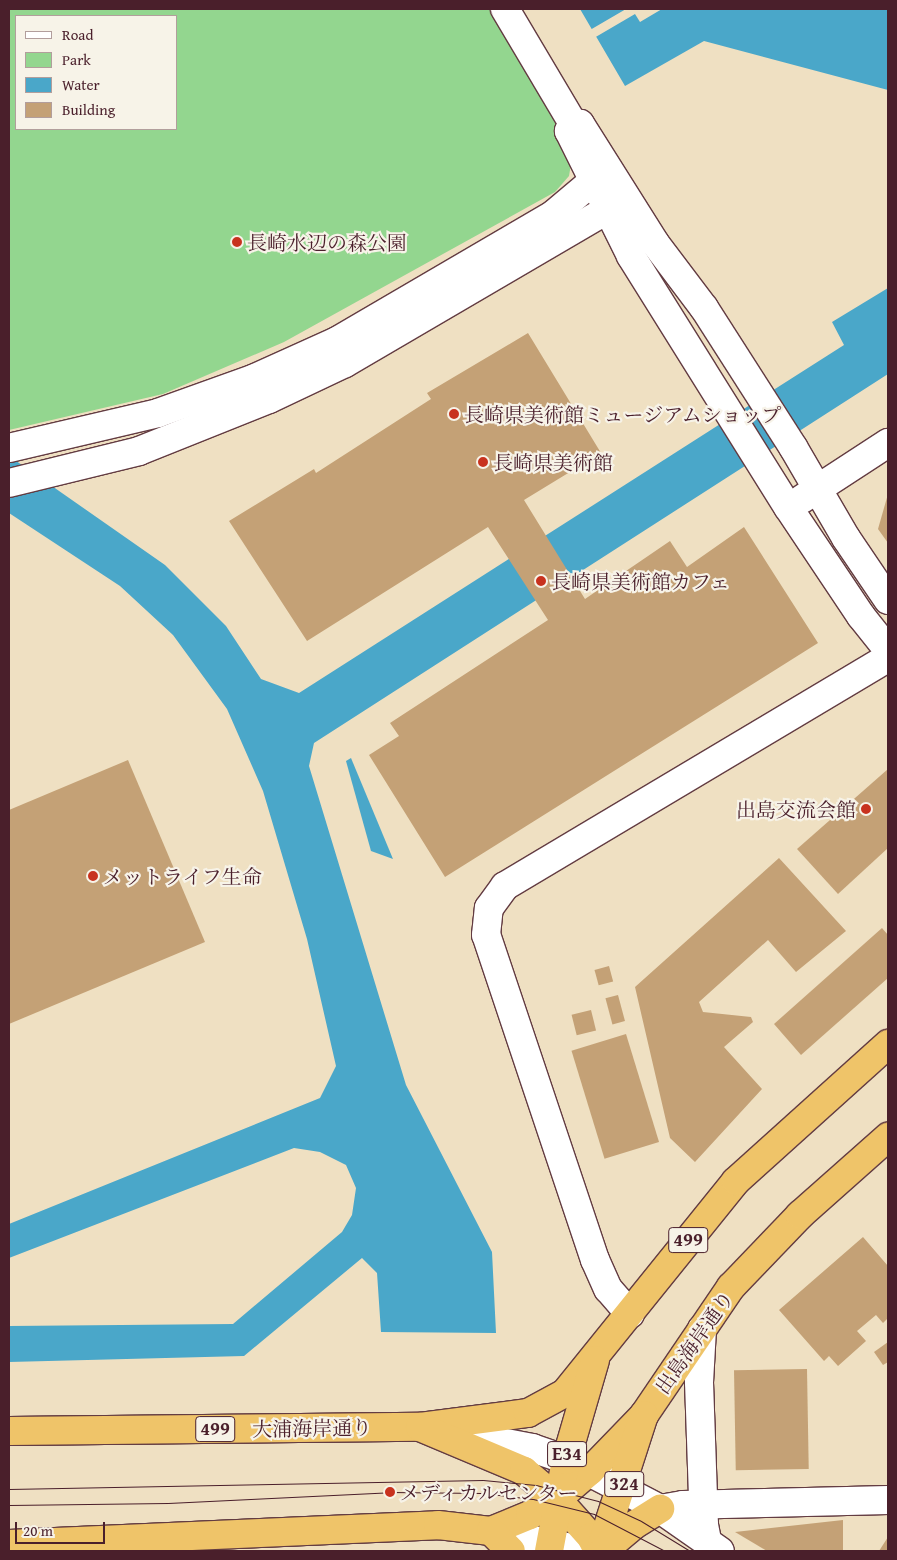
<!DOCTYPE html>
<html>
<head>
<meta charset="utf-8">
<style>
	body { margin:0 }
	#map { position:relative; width:897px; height:1560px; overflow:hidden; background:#efe0c2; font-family:"Gentium Book Plus","Noto Serif JP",serif }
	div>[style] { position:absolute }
	.green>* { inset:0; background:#93d68f }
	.water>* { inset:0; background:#4aa7c9 }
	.pier>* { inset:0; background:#efe0c2 }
	.building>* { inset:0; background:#c4a176; transform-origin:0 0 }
	.roads { filter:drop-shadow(1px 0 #633c42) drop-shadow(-1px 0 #633c42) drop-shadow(0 1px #633c42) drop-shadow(0 -1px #633c42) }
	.minor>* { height:28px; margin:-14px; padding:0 14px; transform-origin:14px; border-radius:14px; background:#fff }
	.tertiary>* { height:28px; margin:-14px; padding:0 14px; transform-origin:14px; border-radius:14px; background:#fff }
	.trunk>* { height:28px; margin:-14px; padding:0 14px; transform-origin:14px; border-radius:14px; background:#efc469 }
	.motorway>* { height:28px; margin:-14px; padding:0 14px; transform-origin:14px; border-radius:14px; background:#efc469 }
	.tram>* { height:1px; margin:-0.5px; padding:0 0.5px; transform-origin:0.5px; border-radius:0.5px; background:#4a1f2b }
	.dots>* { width:14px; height:14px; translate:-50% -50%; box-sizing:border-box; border:2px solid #f7f3e8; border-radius:50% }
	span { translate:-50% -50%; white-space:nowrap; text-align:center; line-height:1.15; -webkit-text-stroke:4.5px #f7f3e8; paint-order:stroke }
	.shield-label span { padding:1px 4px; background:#f7f3e8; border:1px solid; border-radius:4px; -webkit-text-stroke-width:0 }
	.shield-label { font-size:19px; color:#4a1f2b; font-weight:700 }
	.poi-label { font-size:20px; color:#4a1f2b }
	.left { translate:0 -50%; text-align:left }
	.right { translate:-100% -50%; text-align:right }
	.street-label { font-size:20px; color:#4a1f2b }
	.frame { position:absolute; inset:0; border:10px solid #4a1f2b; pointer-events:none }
	.legend { position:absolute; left:15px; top:15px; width:162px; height:115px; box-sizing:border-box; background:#f7f3e8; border:1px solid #b29e9c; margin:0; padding:6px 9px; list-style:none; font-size:15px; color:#4a1f2b }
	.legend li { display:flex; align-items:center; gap:10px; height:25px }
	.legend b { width:25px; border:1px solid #b29e9c }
	.scale { position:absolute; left:15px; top:1522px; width:90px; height:22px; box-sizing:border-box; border:2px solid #4a1f2b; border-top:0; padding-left:6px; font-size:15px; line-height:18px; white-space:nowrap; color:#4a1f2b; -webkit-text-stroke:4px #f7f3e8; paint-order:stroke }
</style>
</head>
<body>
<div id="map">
	<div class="green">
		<div style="clip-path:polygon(evenodd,9px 9px,497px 9px,575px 140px,569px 176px,555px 192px,284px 342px,163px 394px,9px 430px,9px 9px,16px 16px,176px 16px,176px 129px,16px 129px,16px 16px)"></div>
	</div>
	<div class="water">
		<div style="clip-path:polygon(580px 9px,888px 9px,888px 90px,704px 41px,625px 86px)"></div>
		<div style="clip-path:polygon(888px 288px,888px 374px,314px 743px,309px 766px,406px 1085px,492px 1252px,496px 1333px,381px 1332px,377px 1273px,362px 1258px,244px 1356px,9px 1362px,9px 1326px,233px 1324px,342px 1232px,352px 1215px,356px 1188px,346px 1165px,320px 1152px,294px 1148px,9px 1258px,9px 1224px,320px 1098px,336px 1066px,307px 939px,263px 791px,227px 709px,173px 635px,120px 586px,9px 513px,9px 456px,165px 565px,226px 626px,261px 679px,299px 693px,844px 345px,832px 322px)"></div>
		<div style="clip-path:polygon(351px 758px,393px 859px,371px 851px,346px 761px)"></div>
	</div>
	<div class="pier">
		<div style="clip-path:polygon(626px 9px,662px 9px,640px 22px,635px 14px,594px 38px,590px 30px)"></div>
	</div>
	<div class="building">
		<div style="clip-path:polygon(528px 333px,601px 453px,524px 500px,585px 599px,670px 541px,687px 567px,744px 527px,818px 643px,445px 877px,369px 755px,399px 736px,390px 723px,548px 620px,488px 527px,307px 641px,229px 521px,314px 469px,316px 473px,431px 399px,427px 393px)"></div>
		<div style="clip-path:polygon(888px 494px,888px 543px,878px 529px)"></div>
		<div style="clip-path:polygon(128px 760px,205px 942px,9px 1024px,9px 810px)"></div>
		<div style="clip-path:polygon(888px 769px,888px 848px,838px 894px,797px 849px)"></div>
		<div style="clip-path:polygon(779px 858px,846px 931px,796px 972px,768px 940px,699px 1002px,703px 1012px,751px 1017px,753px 1022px,724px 1047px,762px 1089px,695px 1162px,670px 1138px,635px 987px)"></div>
		<div style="clip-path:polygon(882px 928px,888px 935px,888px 978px,801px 1055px,774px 1024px)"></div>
		<div style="left:609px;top:966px;width:16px;height:15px;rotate:75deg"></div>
		<div style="left:618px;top:995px;width:27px;height:13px;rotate:75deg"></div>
		<div style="left:591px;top:1010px;width:21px;height:20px;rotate:76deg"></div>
		<div style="left:626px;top:1034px;width:113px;height:57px;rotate:73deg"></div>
		<div style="clip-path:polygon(863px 1237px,888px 1266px,888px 1318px,883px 1323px,876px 1315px,857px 1331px,866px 1341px,838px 1366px,829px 1356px,824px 1361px,779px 1310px)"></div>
		<div style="clip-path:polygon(888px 1342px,888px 1362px,883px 1365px,874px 1352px)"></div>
		<div style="left:807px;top:1369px;width:100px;height:73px;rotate:89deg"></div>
		<div style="clip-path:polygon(843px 1520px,843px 1551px,767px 1551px,735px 1532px)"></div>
		<div style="clip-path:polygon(888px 1537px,888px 1551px,879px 1551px)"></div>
	</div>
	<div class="roads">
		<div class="minor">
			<div style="left:660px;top:1509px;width:23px;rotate:-10deg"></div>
			<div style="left:683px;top:1505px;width:205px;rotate:-1.4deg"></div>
		</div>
		<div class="tertiary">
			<div style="left:505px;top:9px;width:135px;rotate:59.3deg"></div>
			<div style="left:9px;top:448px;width:153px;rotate:-13.2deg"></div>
			<div style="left:158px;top:413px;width:103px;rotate:-19.8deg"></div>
			<div style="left:255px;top:378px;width:90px;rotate:-24.3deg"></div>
			<div style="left:337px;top:341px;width:251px;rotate:-30.3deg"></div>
			<div style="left:554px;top:214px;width:68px;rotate:-40.2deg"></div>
			<div style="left:9px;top:483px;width:134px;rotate:-13.8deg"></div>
			<div style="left:139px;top:451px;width:140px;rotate:-21.8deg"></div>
			<div style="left:269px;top:399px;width:84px;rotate:-25.3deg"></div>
			<div style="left:345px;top:363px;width:323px;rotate:-30.3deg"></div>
			<div style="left:802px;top:499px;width:103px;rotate:-33.1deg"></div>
			<div style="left:888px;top:600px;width:75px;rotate:-124.1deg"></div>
			<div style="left:846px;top:538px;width:105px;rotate:-120.2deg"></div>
			<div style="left:793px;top:447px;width:165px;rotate:-122.6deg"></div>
			<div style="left:704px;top:308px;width:81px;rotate:-127deg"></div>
			<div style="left:655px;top:243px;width:141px;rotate:-122.2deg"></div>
			<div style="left:580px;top:124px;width:6px;rotate:171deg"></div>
			<div style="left:574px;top:125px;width:8px;rotate:130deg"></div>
			<div style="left:569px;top:131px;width:140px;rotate:63.6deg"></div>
			<div style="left:631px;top:256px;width:296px;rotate:58deg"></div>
			<div style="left:788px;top:507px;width:131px;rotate:56.2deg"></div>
			<div style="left:861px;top:616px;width:43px;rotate:51.5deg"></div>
			<div style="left:630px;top:1314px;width:33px;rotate:-131deg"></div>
			<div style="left:608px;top:1289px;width:32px;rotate:-114deg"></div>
			<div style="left:595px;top:1260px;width:343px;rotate:-108.5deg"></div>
			<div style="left:486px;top:935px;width:27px;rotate:-84deg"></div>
			<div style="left:489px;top:908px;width:27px;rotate:-54deg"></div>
			<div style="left:505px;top:886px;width:446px;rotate:-30.8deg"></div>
			<div style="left:702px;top:1329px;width:53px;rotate:93.2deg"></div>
			<div style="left:699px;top:1382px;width:143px;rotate:88deg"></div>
			<div style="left:704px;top:1525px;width:20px;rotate:79deg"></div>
			<div style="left:448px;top:1432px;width:86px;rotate:10.8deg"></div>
			<div style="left:532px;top:1448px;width:36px;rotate:19deg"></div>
			<div style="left:566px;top:1460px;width:106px;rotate:27.5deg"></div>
			<div style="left:660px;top:1509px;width:73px;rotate:35deg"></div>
			<div style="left:491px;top:1531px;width:96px;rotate:12deg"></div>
		</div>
		<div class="trunk">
			<div style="left:9px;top:1431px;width:411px;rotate:-0.6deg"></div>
			<div style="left:420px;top:1427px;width:109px;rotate:-7.4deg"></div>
			<div style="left:528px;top:1413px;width:42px;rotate:-28.4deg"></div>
			<div style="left:565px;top:1393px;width:272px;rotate:-51.1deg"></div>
			<div style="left:736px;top:1181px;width:205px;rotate:-42deg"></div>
			<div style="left:9px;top:1544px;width:429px;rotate:-2.5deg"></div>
			<div style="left:438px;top:1525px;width:53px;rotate:6.5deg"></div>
			<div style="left:491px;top:1531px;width:42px;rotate:-22.3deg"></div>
			<div style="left:530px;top:1515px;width:31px;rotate:-31deg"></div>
			<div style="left:557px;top:1499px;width:43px;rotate:-40.3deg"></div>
			<div style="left:590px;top:1471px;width:78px;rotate:-46deg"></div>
			<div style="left:644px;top:1415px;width:155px;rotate:-55.8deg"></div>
			<div style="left:731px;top:1287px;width:100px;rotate:-46.2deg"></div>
			<div style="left:800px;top:1215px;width:118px;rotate:-41.6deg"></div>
		</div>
		<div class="motorway">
			<div style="left:420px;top:1427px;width:113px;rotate:22.9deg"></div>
			<div style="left:524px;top:1471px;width:43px;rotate:40.3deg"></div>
			<div style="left:557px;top:1499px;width:51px;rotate:48.2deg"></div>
			<div style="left:591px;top:1537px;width:16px;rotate:63deg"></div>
			<div style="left:491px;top:1531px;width:28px;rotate:45deg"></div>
			<div style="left:549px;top:1551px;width:93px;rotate:-79.4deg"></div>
			<div style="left:566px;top:1460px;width:104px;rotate:-73.8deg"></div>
			<div style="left:600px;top:1551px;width:143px;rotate:-72.1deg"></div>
			<div style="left:603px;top:1551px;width:40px;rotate:-40deg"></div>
			<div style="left:634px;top:1525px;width:31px;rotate:-32deg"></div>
		</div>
	</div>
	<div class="tram">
		<div style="left:9px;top:1489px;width:474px;rotate:-1.1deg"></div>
		<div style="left:483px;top:1480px;width:53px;rotate:5.4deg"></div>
		<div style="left:536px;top:1485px;width:64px;rotate:14.5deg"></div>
		<div style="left:598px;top:1501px;width:47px;rotate:24.9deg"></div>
		<div style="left:641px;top:1521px;width:57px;rotate:31.5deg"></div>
		<div style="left:9px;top:1505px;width:159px;rotate:-0.7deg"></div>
		<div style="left:168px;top:1503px;width:222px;rotate:-2.8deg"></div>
		<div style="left:390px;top:1492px;width:92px;rotate:0.6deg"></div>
		<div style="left:482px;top:1493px;width:51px;rotate:6.7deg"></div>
		<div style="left:533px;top:1499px;width:63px;rotate:13.8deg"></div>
		<div style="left:594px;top:1514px;width:80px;rotate:27.5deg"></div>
	</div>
	<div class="dots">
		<div style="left:237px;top:242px;background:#c8321e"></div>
		<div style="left:454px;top:414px;background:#c8321e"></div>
		<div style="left:483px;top:462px;background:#c8321e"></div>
		<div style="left:541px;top:581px;background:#c8321e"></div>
		<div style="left:866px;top:809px;background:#c8321e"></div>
		<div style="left:93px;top:876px;background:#c8321e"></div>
		<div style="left:390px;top:1492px;background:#c8321e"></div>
	</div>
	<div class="shield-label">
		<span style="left:688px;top:1240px">499</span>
		<span style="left:215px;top:1429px">499</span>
		<span style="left:567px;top:1454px">E34</span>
		<span style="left:624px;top:1484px">324</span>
	</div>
	<div class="poi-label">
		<span class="left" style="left:247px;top:242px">長崎水辺の森公園</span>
		<span class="left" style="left:464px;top:414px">長崎県美術館ミュージアムショップ</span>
		<span class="left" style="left:493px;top:462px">長崎県美術館</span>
		<span class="left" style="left:551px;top:581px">長崎県美術館カフェ</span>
		<span class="right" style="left:856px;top:809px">出島交流会館</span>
		<span class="left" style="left:103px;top:876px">メットライフ生命</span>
		<span class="left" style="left:400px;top:1492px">メディカルセンター</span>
	</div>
	<div class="street-label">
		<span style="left:694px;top:1342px;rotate:-55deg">出島海岸通り</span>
		<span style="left:312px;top:1428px;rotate:-1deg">大浦海岸通り</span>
	</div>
	<div class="frame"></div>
	<ul class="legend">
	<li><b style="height:6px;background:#fff"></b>Road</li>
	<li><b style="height:14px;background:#93d68f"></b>Park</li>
	<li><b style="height:14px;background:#4aa7c9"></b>Water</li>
	<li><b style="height:14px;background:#c4a176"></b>Building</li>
	</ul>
	<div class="scale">20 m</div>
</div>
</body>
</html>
